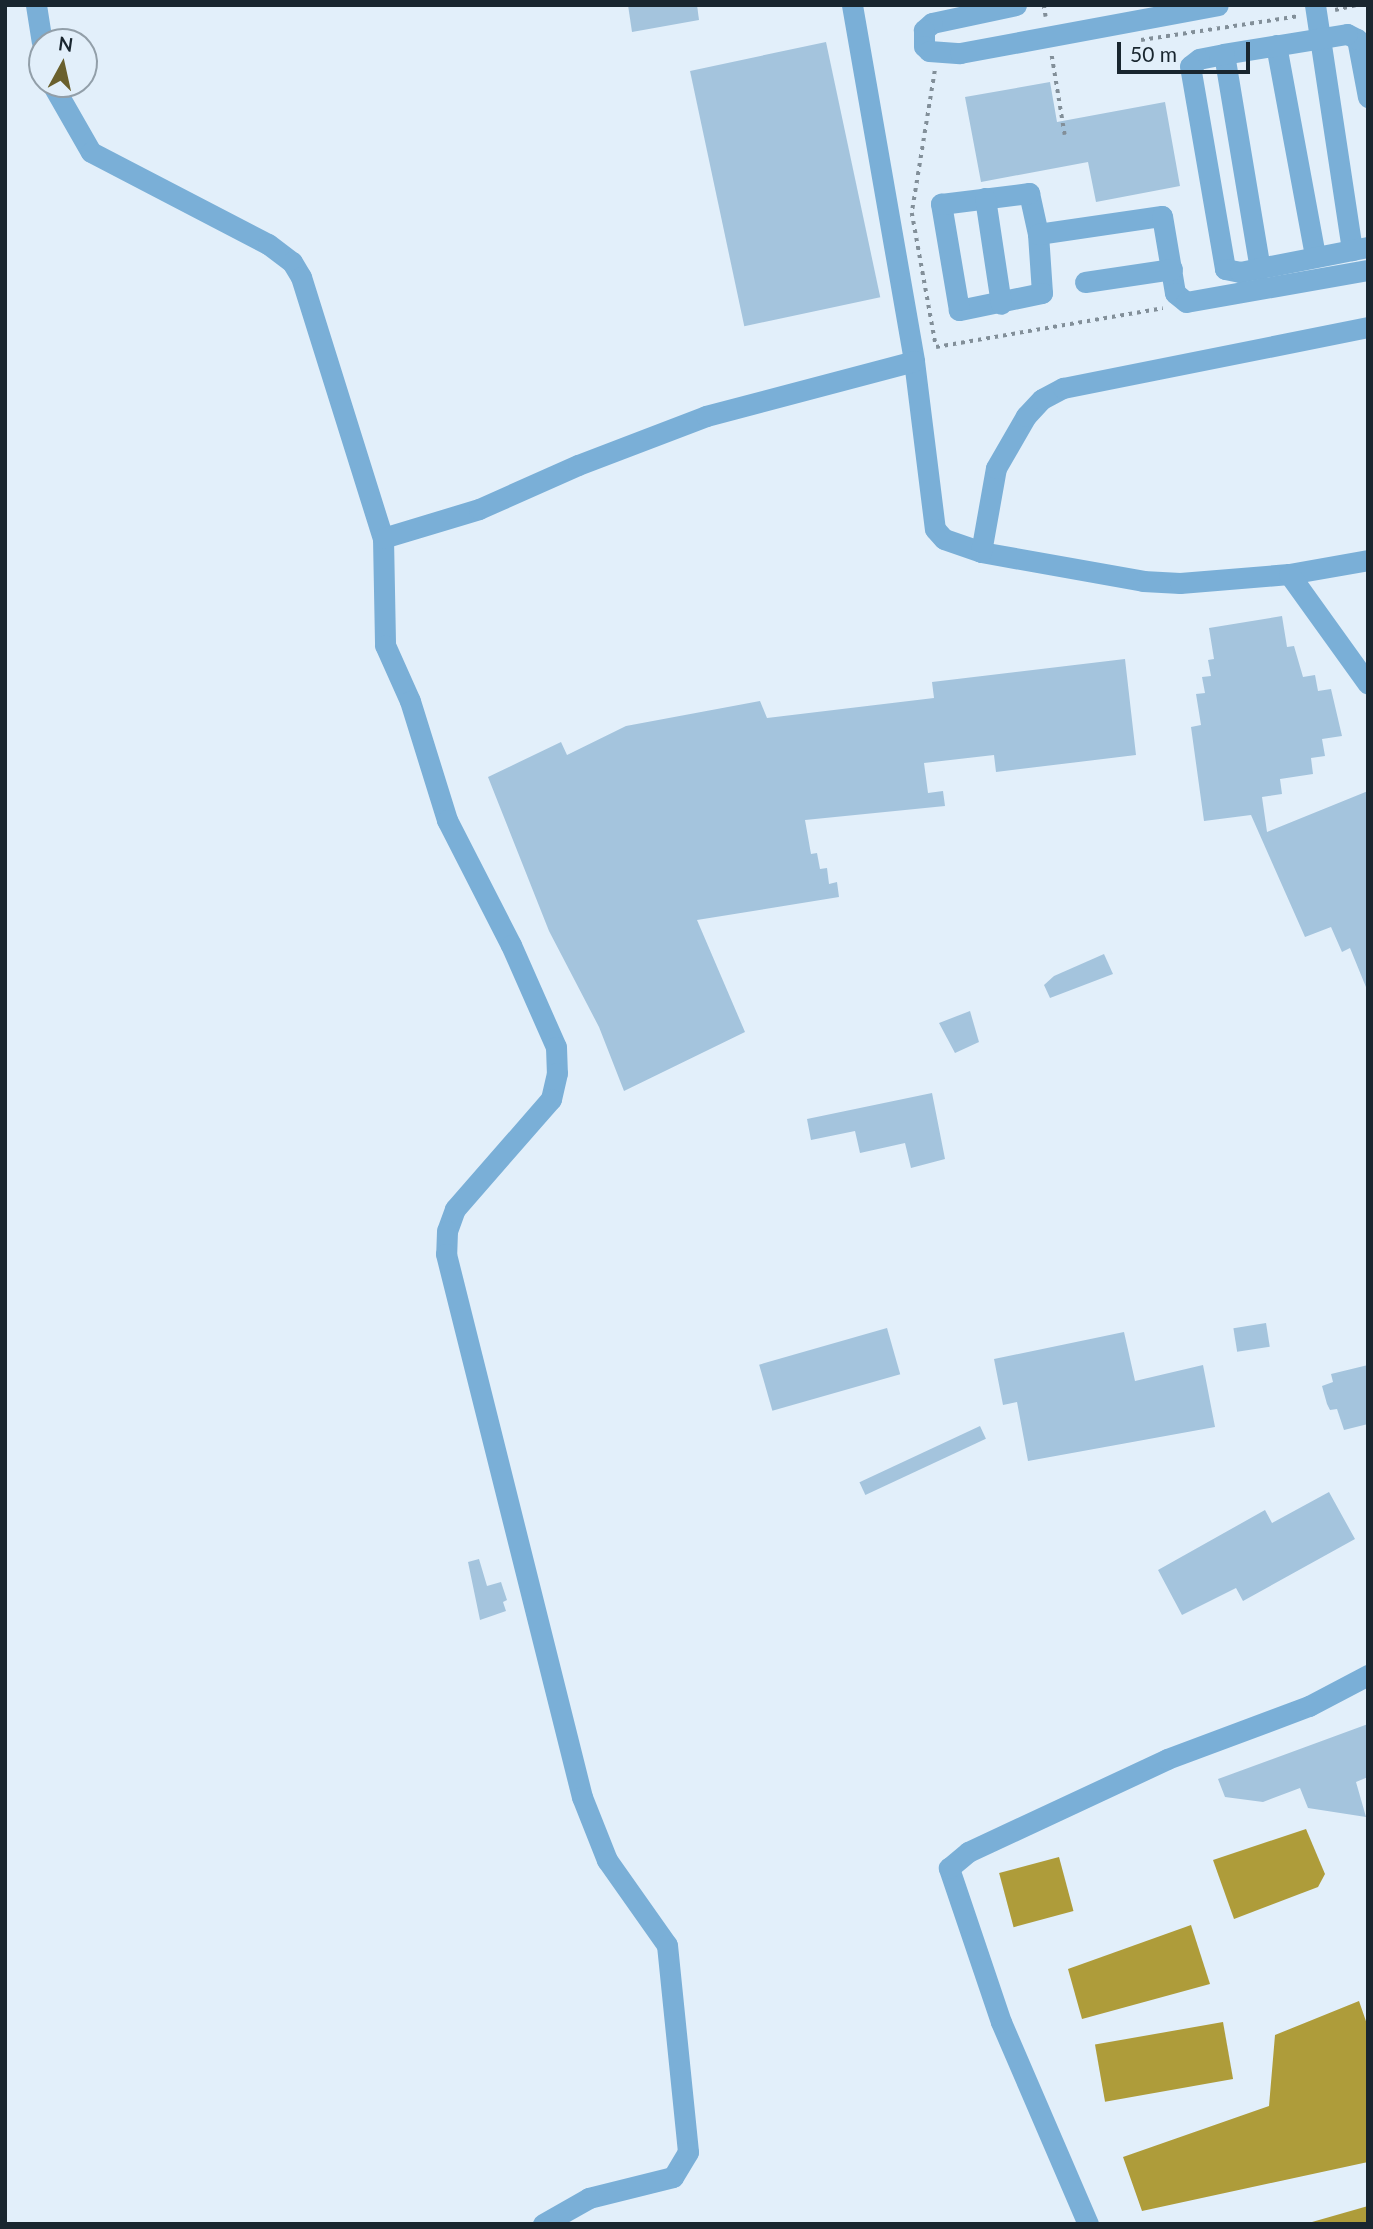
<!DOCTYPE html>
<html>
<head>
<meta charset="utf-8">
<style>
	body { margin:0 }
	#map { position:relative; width:1373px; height:2229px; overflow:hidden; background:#e2effa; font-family:Lato,sans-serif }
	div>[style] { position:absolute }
	.water>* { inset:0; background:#ae9c3a; transform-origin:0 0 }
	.building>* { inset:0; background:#a4c4dd; transform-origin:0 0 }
	.path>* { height:3.5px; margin-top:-1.75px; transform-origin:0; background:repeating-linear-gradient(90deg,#828f99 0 3.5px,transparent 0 8.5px) }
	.minor>* { height:21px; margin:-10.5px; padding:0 10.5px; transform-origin:10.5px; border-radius:10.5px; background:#7aafd7 }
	span { translate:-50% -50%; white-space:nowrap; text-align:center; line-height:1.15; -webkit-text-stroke:7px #e2effa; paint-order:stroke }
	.frame { position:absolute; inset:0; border:7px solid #19262f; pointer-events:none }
	.north { position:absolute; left:28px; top:28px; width:70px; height:70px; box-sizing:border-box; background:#e2effa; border:2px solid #929fa9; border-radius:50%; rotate:8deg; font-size:19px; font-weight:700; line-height:28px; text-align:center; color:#19262f }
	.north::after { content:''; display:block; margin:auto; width:24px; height:32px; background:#6a602d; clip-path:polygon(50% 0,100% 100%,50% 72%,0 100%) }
	.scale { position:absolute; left:1117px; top:42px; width:133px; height:32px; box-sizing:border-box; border:4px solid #19262f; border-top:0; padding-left:9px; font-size:21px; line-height:24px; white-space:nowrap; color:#19262f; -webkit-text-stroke:5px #e2effa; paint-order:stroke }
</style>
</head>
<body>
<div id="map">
	<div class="water">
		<div style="clip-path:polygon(1306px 1829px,1325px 1874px,1318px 1887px,1234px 1919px,1213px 1860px)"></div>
		<div style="left:1059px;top:1857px;width:56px;height:62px;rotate:75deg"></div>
		<div style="clip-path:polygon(1191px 1925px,1210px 1984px,1082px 2019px,1068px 1969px)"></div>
		<div style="clip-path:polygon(1359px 2001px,1368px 2027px,1368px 2162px,1142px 2211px,1123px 2157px,1269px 2106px,1275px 2035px)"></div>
		<div style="left:1223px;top:2022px;width:58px;height:130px;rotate:80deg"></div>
		<div style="clip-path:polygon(1368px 2206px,1368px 2224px,1305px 2224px)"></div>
	</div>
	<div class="building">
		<div style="clip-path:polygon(628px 5px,697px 5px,699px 20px,632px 32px)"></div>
		<div style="left:826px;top:42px;width:261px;height:139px;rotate:78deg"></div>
		<div style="clip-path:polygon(1050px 82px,1057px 122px,1165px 102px,1180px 186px,1096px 202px,1088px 162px,981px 182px,965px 97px)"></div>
		<div style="clip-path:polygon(1282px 616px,1287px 647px,1294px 646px,1303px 677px,1315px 675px,1318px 691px,1331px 689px,1342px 736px,1322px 739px,1325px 756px,1311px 758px,1313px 774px,1280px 779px,1282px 794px,1262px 797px,1267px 832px,1368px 791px,1368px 992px,1350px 948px,1342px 952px,1331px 927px,1305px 937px,1251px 815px,1204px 821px,1191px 727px,1201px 725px,1196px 694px,1205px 693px,1202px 677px,1211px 676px,1208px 660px,1214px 659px,1209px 628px)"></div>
		<div style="clip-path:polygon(1125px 659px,1136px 755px,996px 772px,994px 755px,924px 763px,928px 793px,943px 791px,945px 806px,805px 820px,811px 854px,817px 853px,820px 869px,827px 868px,829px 884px,837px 882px,839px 897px,697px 920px,745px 1032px,624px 1091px,599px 1027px,549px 931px,488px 777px,561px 742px,567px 755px,626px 726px,760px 701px,767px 718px,934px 698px,932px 682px)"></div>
		<div style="clip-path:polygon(1104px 954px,1113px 974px,1050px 998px,1044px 985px,1054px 976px)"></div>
		<div style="clip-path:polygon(970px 1011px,979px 1042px,955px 1053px,939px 1023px)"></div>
		<div style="clip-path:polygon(932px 1093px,945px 1159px,911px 1168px,905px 1143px,860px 1153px,855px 1131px,811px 1140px,807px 1119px)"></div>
		<div style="left:1266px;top:1323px;width:24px;height:33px;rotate:81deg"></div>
		<div style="left:887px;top:1328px;width:48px;height:133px;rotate:74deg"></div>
		<div style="clip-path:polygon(1124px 1332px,1135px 1381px,1203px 1365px,1215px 1427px,1028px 1461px,1017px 1402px,1003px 1405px,994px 1359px)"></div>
		<div style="clip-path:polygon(1368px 1365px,1368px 1424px,1344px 1430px,1337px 1409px,1330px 1410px,1327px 1404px,1322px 1386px,1333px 1382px,1331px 1374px)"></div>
		<div style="left:980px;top:1426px;width:14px;height:133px;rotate:65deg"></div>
		<div style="clip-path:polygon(1329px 1492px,1355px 1539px,1243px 1601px,1236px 1588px,1182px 1615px,1158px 1570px,1265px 1510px,1272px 1523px)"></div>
		<div style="clip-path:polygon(479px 1559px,487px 1586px,501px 1582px,507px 1600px,503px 1602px,506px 1611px,480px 1620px,468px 1562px)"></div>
		<div style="clip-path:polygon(1368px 1724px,1368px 1777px,1356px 1782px,1366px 1817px,1308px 1808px,1300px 1788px,1263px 1802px,1225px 1797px,1218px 1779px)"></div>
	</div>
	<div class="path">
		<div style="left:1044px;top:5px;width:12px;rotate:81deg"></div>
		<div style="left:1335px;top:10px;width:23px;rotate:-13deg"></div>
		<div style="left:1141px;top:40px;width:160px;rotate:-8.6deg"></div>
		<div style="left:1052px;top:56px;width:80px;rotate:80.7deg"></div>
		<div style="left:935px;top:71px;width:144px;rotate:99.2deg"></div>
		<div style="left:912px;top:213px;width:136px;rotate:79.8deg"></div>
		<div style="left:936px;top:347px;width:230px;rotate:-9.7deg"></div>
	</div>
	<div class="minor">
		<div style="left:36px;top:5px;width:37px;rotate:81deg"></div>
		<div style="left:852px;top:5px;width:361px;rotate:80.1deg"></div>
		<div style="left:914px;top:361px;width:169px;rotate:82.9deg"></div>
		<div style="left:935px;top:529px;width:13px;rotate:48deg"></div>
		<div style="left:944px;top:539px;width:39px;rotate:19deg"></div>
		<div style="left:981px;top:552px;width:165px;rotate:10.1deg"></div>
		<div style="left:1143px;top:581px;width:37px;rotate:3deg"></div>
		<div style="left:1180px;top:583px;width:109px;rotate:-4.7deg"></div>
		<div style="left:1289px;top:574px;width:80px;rotate:-10deg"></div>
		<div style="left:1016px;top:5px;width:86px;rotate:167.9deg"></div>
		<div style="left:932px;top:23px;width:11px;rotate:139deg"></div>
		<div style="left:924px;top:30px;width:16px;rotate:90deg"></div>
		<div style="left:924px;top:46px;width:7px;rotate:45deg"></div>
		<div style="left:929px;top:51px;width:31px;rotate:4deg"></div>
		<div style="left:960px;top:53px;width:262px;rotate:-10.5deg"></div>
		<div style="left:1315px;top:5px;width:248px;rotate:81.4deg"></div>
		<div style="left:1276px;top:45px;width:215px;rotate:79.5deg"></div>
		<div style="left:1224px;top:54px;width:218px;rotate:80.5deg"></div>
		<div style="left:52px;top:84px;width:78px;rotate:60.2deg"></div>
		<div style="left:91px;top:152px;width:199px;rotate:27.5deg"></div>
		<div style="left:268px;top:244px;width:30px;rotate:37deg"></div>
		<div style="left:292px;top:262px;width:17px;rotate:59deg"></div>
		<div style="left:301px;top:277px;width:274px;rotate:72.6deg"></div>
		<div style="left:383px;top:538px;width:107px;rotate:88.9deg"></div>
		<div style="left:385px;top:645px;width:61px;rotate:65.9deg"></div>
		<div style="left:410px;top:701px;width:125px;rotate:72.7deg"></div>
		<div style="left:447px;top:820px;width:140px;rotate:62.9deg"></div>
		<div style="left:511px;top:945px;width:111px;rotate:66.2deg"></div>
		<div style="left:556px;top:1047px;width:26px;rotate:88deg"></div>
		<div style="left:557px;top:1073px;width:27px;rotate:103deg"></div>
		<div style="left:551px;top:1099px;width:146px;rotate:131.1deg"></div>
		<div style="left:455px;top:1209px;width:23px;rotate:110deg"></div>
		<div style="left:447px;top:1231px;width:23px;rotate:92deg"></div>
		<div style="left:446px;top:1254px;width:560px;rotate:75.94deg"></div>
		<div style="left:582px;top:1797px;width:68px;rotate:68.4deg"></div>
		<div style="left:607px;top:1860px;width:104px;rotate:54.8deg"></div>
		<div style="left:667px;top:1945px;width:208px;rotate:84.2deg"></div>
		<div style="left:688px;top:2152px;width:29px;rotate:121deg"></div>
		<div style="left:673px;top:2177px;width:87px;rotate:166deg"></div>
		<div style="left:589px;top:2198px;width:53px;rotate:150.5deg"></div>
		<div style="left:1368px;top:97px;width:59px;rotate:-100.7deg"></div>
		<div style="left:1357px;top:39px;width:11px;rotate:-153deg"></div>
		<div style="left:1347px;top:34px;width:125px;rotate:170.8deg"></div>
		<div style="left:1224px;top:54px;width:25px;rotate:169deg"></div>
		<div style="left:1199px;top:59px;width:11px;rotate:142deg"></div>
		<div style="left:1190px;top:66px;width:206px;rotate:80.2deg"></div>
		<div style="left:1225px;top:269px;width:15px;rotate:11deg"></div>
		<div style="left:1240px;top:272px;width:130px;rotate:-11.1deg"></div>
		<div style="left:1029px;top:193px;width:42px;rotate:77.6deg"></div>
		<div style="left:1038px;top:234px;width:59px;rotate:86.1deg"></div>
		<div style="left:1042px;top:293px;width:85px;rotate:168.4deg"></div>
		<div style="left:959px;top:310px;width:108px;rotate:-99.6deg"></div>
		<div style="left:941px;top:204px;width:89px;rotate:-7.1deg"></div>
		<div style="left:985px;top:198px;width:107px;rotate:81.4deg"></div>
		<div style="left:1038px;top:234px;width:125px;rotate:-8.3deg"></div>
		<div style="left:1162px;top:216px;width:78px;rotate:80.4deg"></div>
		<div style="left:1175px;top:293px;width:14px;rotate:39deg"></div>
		<div style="left:1186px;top:302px;width:185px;rotate:-10deg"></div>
		<div style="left:1085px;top:282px;width:88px;rotate:-8.5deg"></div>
		<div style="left:383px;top:538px;width:100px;rotate:-16.8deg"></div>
		<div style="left:479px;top:509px;width:108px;rotate:-24deg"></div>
		<div style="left:578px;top:465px;width:137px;rotate:-20.9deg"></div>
		<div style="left:706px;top:416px;width:215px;rotate:-14.8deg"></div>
		<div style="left:981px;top:552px;width:85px;rotate:-79.9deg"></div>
		<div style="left:996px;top:468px;width:60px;rotate:-60deg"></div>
		<div style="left:1026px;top:416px;width:23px;rotate:-47deg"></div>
		<div style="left:1042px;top:399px;width:24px;rotate:-28deg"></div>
		<div style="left:1063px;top:388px;width:311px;rotate:-11.3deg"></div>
		<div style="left:1289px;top:574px;width:135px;rotate:54.3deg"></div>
		<div style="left:1088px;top:2224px;width:220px;rotate:-113.3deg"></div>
		<div style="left:1001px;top:2022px;width:163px;rotate:-108.7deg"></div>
		<div style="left:949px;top:1868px;width:25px;rotate:-40deg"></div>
		<div style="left:968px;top:1852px;width:220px;rotate:-25deg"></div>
		<div style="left:1167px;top:1759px;width:152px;rotate:-20.5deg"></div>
		<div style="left:1309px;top:1706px;width:67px;rotate:-27.7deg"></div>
	</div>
	<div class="frame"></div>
	<div class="north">N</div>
	<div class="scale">50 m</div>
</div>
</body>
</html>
